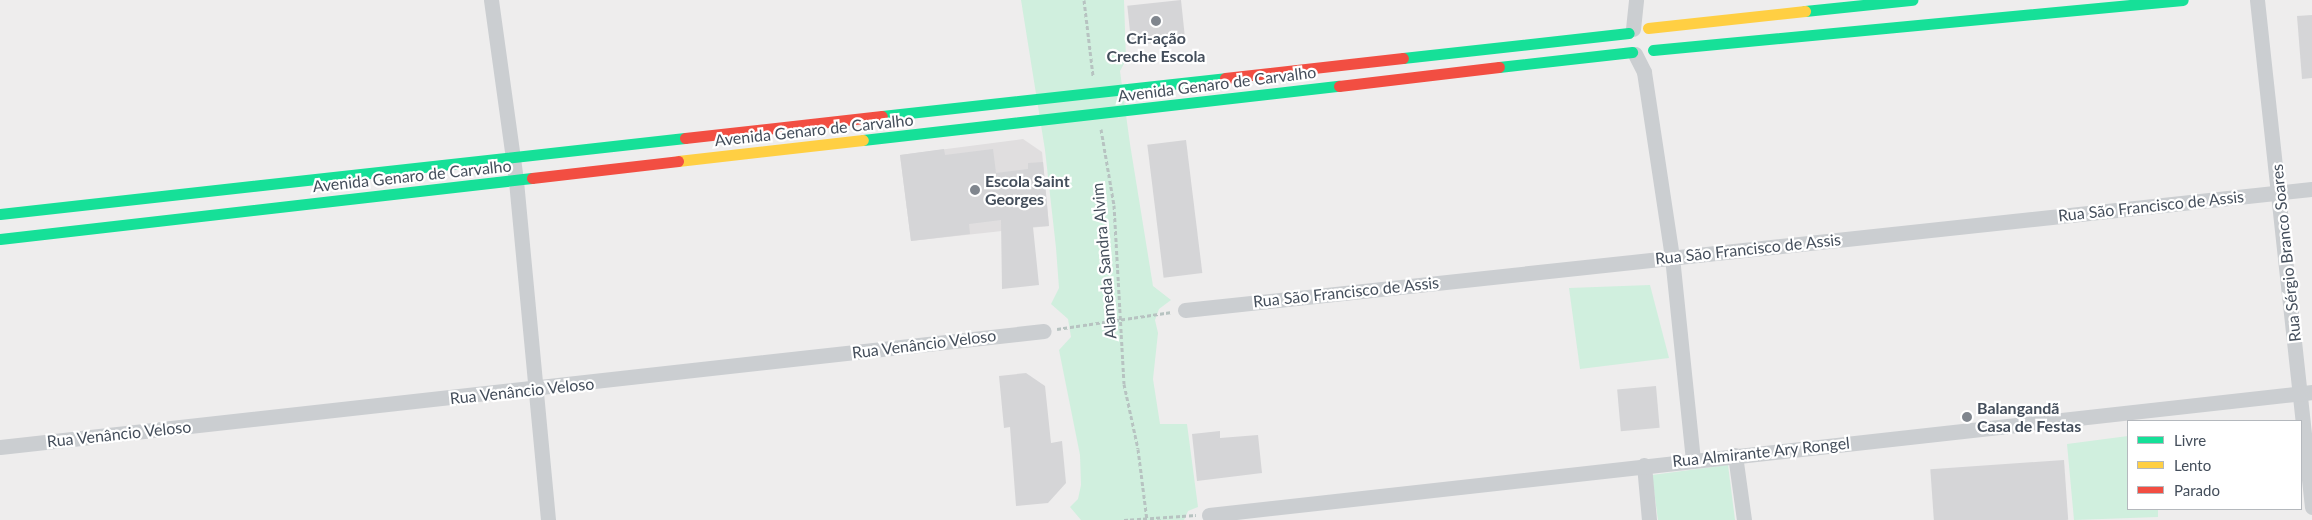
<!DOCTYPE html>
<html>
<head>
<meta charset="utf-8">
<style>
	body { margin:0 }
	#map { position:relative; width:2312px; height:520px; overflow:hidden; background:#eeeded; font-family:Lato,sans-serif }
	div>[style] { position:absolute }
	.education>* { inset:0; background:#e0dedf }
	.green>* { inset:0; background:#d0efde }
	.building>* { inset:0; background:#d5d5d7; transform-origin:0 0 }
	.path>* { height:3px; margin-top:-1.5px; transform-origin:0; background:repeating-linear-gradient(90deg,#b7c3c1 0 4px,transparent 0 6.5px) }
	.street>* { height:15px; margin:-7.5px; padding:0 7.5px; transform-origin:7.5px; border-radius:7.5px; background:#cbced1 }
	.fast>* { height:11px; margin:-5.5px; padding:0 5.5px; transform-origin:5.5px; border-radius:5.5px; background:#16e098 }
	.slow>* { height:11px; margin:-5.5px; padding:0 5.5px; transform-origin:5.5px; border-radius:5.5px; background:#ffcf43 }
	.jam>* { height:11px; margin:-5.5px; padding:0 5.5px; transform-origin:5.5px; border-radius:5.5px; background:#f24e42 }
	.dots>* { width:14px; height:14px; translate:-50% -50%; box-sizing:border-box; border:2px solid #fff; border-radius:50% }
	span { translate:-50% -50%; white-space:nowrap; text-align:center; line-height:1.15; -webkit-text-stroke:4.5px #fff; paint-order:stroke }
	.poi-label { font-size:16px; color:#444e5b; font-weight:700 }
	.left { translate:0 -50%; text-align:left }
	.street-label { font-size:16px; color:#444e5b }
	.legend { position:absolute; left:2127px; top:420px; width:175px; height:90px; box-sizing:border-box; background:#fff; border:1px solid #b4b8bd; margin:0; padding:6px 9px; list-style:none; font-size:15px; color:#444e5b }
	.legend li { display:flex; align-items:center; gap:10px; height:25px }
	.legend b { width:25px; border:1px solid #b4b8bd }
</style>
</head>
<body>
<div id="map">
	<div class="education">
		<div style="clip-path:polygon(1023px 139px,1042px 152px,1049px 226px,911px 241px,900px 155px)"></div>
	</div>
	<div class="green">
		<div style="clip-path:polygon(1021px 0,1124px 0,1126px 60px,1120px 71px,1130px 144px,1153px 286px,1171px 300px,1159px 309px,1155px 320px,1158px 333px,1153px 379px,1160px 424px,1187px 424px,1198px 507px,1188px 511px,1184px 520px,1081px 520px,1070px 507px,1078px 499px,1081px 485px,1080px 455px,1059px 350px,1071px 337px,1068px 319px,1051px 304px,1059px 288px,1056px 248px,1045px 150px)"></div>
		<div style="clip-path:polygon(1650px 285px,1669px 358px,1580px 369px,1569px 288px)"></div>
		<div style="clip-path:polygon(2128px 436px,2128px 509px,2158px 509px,2158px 517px,2074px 520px,2067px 444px)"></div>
		<div style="clip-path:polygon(1728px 465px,1735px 520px,1658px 520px,1652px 475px)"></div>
	</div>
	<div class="building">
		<div style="left:1181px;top:0;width:40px;height:54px;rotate:84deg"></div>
		<div style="clip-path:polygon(2312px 15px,2312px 78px,2302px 79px,2297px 16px)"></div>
		<div style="left:1186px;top:140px;width:134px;height:39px;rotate:83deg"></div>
		<div style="clip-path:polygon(944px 149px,945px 155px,993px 149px,996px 173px,1028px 169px,1028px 163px,1043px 162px,1049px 226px,1033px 227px,1039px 285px,1002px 289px,1001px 220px,969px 224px,970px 234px,911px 241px,900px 155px)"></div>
		<div style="clip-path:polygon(1026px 373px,1045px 386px,1051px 443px,1062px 441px,1066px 483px,1048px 503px,1016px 506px,1010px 427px,1004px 428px,999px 376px)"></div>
		<div style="left:1656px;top:386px;width:42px;height:39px;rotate:85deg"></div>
		<div style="clip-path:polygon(1220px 431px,1220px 438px,1258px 435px,1262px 473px,1197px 481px,1192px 434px)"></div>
		<div style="left:2064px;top:460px;width:60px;height:134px;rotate:86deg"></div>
	</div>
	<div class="path">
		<div style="left:1084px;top:0;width:77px;rotate:83.2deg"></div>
		<div style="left:1101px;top:129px;width:77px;rotate:80.3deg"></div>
		<div style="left:1114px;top:205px;width:179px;rotate:86.8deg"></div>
		<div style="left:1124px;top:384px;width:66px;rotate:77.8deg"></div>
		<div style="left:1138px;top:449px;width:72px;rotate:82.8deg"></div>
		<div style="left:1057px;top:329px;width:116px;rotate:-8.4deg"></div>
		<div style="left:1124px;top:520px;width:72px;rotate:-4deg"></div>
	</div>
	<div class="street">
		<div style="left:491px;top:0;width:183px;rotate:82.1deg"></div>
		<div style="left:516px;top:181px;width:341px;rotate:84.6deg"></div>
		<div style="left:2257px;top:0;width:510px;rotate:83.81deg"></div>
		<div style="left:1633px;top:29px;width:29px;rotate:-84deg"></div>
		<div style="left:1635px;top:54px;width:20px;rotate:63deg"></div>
		<div style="left:1644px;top:72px;width:187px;rotate:81.4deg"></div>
		<div style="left:1672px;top:257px;width:205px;rotate:84.1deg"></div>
		<div style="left:1185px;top:310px;width:1133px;rotate:-6.13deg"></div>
		<div style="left:0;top:447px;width:1050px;rotate:-6.34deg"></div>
		<div style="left:1735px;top:455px;width:66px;rotate:82.1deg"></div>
		<div style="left:1644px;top:465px;width:55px;rotate:84.8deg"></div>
		<div style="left:1209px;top:515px;width:1110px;rotate:-6.36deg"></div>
	</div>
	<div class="fast">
		<div style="left:1805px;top:11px;width:108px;rotate:-5.9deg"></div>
		<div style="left:1653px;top:50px;width:532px;rotate:-5.39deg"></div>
		<div style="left:1403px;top:58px;width:227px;rotate:-6.3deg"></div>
		<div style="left:1499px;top:67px;width:134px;rotate:-6.4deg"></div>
		<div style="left:882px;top:116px;width:345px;rotate:-6.3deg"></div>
		<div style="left:863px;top:140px;width:479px;rotate:-6.5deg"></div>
		<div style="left:0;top:214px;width:689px;rotate:-6.33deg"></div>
		<div style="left:0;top:239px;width:535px;rotate:-6.54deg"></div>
	</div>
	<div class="slow">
		<div style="left:1648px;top:28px;width:158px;rotate:-6.2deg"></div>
		<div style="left:678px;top:161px;width:186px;rotate:-6.5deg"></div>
	</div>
	<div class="jam">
		<div style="left:1225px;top:78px;width:179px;rotate:-6.4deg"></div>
		<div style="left:1339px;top:86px;width:161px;rotate:-6.8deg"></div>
		<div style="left:685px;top:138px;width:198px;rotate:-6.4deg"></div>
		<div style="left:532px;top:178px;width:147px;rotate:-6.6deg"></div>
	</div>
	<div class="dots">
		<div style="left:1156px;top:21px;background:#80868e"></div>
		<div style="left:975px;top:190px;background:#80868e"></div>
		<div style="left:1967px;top:417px;background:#80868e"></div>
	</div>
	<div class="poi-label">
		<span style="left:1156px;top:47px">Cri-ação<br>Creche Escola</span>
		<span class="left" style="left:985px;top:190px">Escola Saint<br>Georges</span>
		<span class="left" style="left:1977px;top:417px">Balangandã<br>Casa de Festas</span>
	</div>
	<div class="street-label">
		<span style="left:1217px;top:84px;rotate:-7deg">Avenida Genaro de Carvalho</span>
		<span style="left:814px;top:130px;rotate:-6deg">Avenida Genaro de Carvalho</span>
		<span style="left:412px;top:176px;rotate:-6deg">Avenida Genaro de Carvalho</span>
		<span style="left:2151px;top:206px;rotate:-6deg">Rua São Francisco de Assis</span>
		<span style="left:1748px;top:249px;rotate:-6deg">Rua São Francisco de Assis</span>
		<span style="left:2286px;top:253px;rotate:-96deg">Rua Sérgio Branco Soares</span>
		<span style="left:1104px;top:261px;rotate:-95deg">Alameda Sandra Alvim</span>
		<span style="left:1346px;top:292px;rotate:-6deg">Rua São Francisco de Assis</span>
		<span style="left:924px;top:344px;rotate:-7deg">Rua Venâncio Veloso</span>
		<span style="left:522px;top:391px;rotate:-6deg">Rua Venâncio Veloso</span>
		<span style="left:119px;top:434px;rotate:-6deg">Rua Venâncio Veloso</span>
		<span style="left:1761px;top:452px;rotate:-6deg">Rua Almirante Ary Rongel</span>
	</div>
	<ul class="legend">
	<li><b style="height:6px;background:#16e098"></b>Livre</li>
	<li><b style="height:6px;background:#ffcf43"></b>Lento</li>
	<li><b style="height:6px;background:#f24e42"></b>Parado</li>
	</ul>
</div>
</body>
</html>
